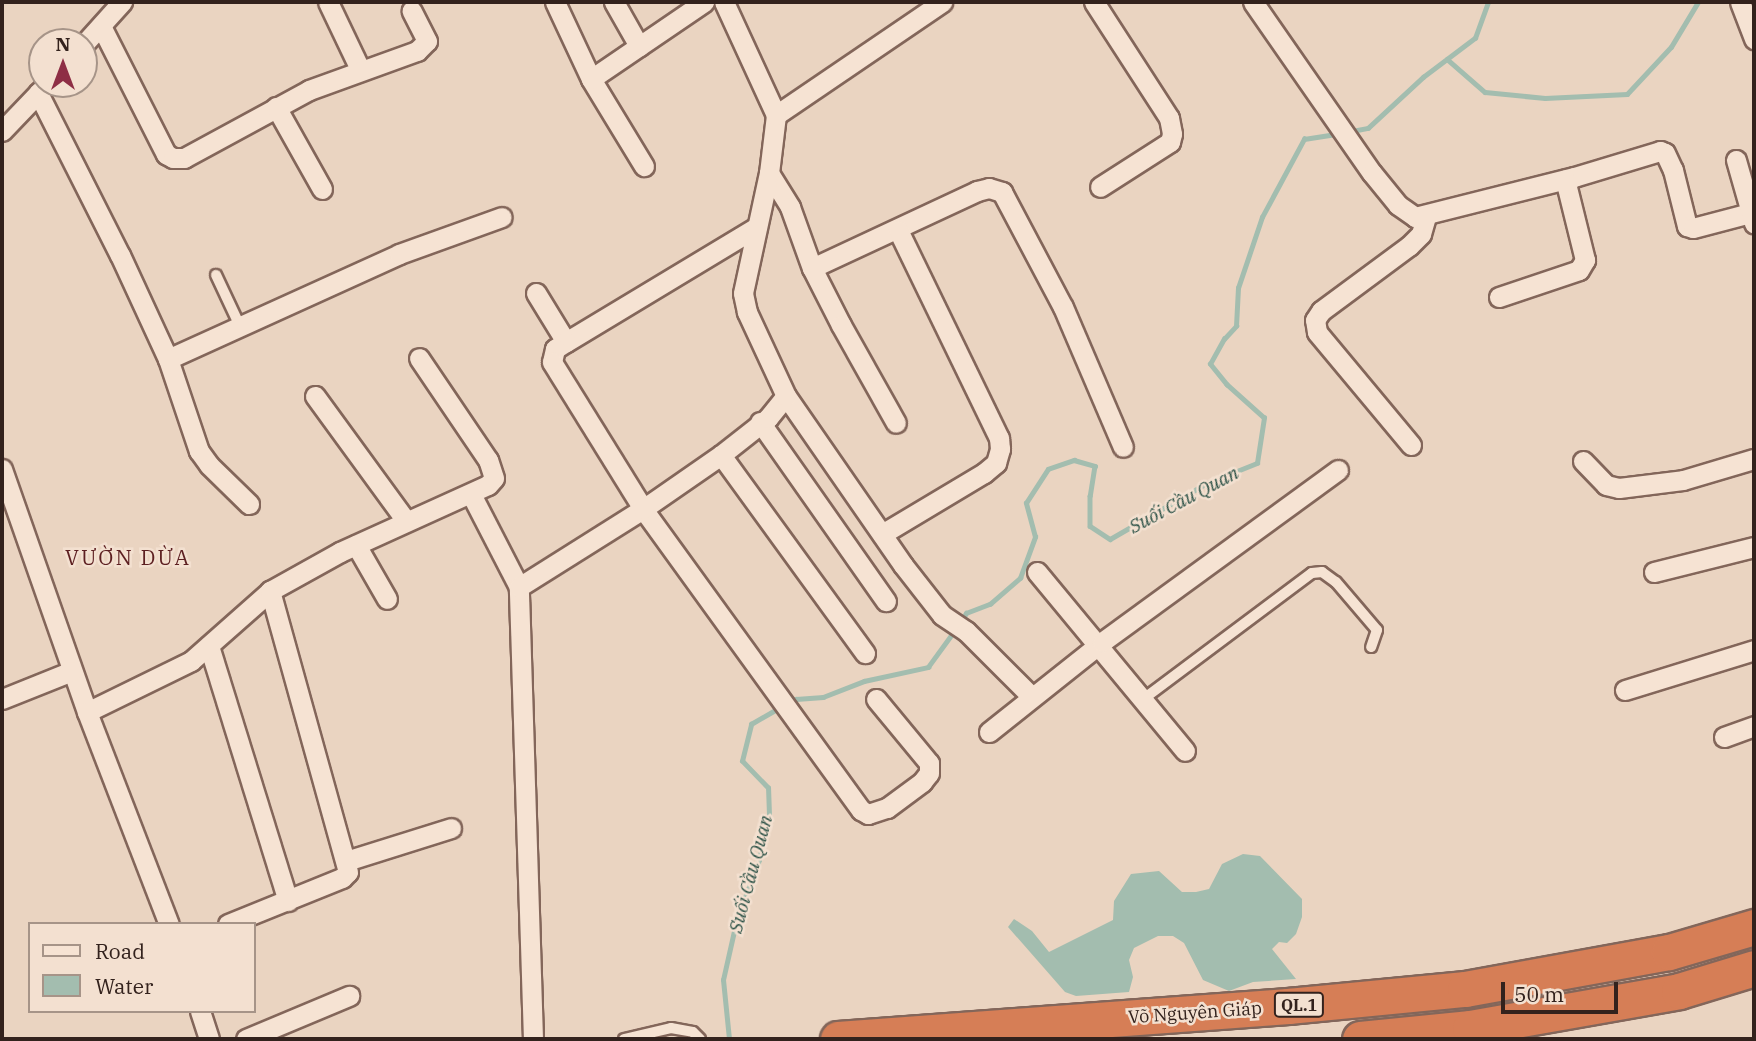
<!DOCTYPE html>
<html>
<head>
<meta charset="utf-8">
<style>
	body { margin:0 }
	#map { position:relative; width:1756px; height:1041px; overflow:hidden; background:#ead4c1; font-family:"IBM Plex Serif",serif }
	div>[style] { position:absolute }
	.water>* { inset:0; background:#a3bdaf }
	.stream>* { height:4.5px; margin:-2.25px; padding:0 2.25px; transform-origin:2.25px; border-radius:2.25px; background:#a3bdaf }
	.roads { filter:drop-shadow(2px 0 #83665a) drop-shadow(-2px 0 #83665a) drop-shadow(0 2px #83665a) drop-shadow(0 -2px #83665a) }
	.lane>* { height:10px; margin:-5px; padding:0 5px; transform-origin:5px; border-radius:5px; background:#f6e3d3 }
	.street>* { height:19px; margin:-9.5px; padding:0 9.5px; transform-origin:9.5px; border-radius:9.5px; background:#f6e3d3 }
	.highway>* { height:35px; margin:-17.5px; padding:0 17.5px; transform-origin:17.5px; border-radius:17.5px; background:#d67e56 }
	span { translate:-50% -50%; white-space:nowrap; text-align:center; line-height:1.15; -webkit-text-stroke:5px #f3e0d0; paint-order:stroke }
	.shield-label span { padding:2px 5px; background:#f3e0d0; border:2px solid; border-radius:5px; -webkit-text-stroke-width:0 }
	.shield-label { font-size:16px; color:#33221d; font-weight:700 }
	.street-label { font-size:18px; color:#33221d }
	.water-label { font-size:19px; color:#2d5247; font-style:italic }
	.quarter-label { font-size:21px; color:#5d1f21; letter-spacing:2px }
	.frame { position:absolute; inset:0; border:4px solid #33221d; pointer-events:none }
	.legend { position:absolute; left:28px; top:922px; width:228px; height:91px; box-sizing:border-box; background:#f3e0d0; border:2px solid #a69488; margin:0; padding:9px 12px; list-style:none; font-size:21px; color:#33221d }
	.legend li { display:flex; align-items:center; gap:14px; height:35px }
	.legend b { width:35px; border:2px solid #a69488 }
	.north { position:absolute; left:28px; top:28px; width:70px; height:70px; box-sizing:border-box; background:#f3e0d0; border:2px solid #a69488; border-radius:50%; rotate:0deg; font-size:19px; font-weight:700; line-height:28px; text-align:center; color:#33221d }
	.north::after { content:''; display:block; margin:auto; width:24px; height:32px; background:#8e2e45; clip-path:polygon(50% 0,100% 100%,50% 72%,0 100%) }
	.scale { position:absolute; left:1501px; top:982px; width:117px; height:32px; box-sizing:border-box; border:4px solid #33221d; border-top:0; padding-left:9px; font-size:21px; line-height:24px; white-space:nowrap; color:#33221d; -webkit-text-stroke:5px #f3e0d0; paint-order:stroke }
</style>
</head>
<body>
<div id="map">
	<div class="water">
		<div style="clip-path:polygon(1243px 854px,1260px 856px,1302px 899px,1302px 917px,1296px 934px,1287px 943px,1279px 942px,1272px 949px,1296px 979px,1253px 982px,1229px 991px,1203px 980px,1184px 943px,1173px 936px,1158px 936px,1134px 948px,1129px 960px,1133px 977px,1129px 992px,1076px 996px,1065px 992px,1008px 927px,1014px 919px,1032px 931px,1049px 952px,1113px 920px,1114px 901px,1131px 874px,1159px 871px,1182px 892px,1196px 892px,1209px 889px,1222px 864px)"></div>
	</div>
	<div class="stream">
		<div style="left:1447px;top:59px;width:50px;rotate:41deg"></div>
		<div style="left:1485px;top:92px;width:60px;rotate:5.7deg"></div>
		<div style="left:1545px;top:98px;width:82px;rotate:-2.8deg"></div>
		<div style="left:1627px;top:94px;width:64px;rotate:-46.9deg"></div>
		<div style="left:1671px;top:47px;width:52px;rotate:-59deg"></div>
		<div style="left:1352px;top:131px;width:16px;rotate:-11deg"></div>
		<div style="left:1368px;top:128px;width:75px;rotate:-42.8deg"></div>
		<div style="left:1423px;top:77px;width:65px;rotate:-36.9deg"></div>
		<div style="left:1475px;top:38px;width:38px;rotate:-70deg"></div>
		<div style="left:962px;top:620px;width:8px;rotate:-60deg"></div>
		<div style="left:966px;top:613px;width:26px;rotate:-21deg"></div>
		<div style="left:990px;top:604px;width:40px;rotate:-41deg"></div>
		<div style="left:1020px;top:578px;width:44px;rotate:-69.9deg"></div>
		<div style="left:1035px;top:537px;width:35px;rotate:-105deg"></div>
		<div style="left:1026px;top:503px;width:40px;rotate:-57.1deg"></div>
		<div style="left:1048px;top:469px;width:28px;rotate:-19deg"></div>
		<div style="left:1074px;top:460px;width:22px;rotate:16deg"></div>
		<div style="left:1095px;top:466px;width:30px;rotate:99deg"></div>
		<div style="left:1090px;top:496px;width:30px;rotate:90deg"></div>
		<div style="left:1090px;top:526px;width:24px;rotate:33deg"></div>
		<div style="left:1110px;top:539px;width:112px;rotate:-30deg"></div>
		<div style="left:1207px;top:483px;width:54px;rotate:-21.8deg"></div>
		<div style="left:1257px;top:463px;width:46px;rotate:-81.2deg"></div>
		<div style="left:1264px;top:418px;width:50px;rotate:-138.3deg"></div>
		<div style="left:1227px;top:385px;width:27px;rotate:-129deg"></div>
		<div style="left:1210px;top:364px;width:29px;rotate:-61deg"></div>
		<div style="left:1224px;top:339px;width:18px;rotate:-47deg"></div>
		<div style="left:1236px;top:326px;width:38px;rotate:-87deg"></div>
		<div style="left:1238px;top:288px;width:75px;rotate:-71.3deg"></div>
		<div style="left:1262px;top:217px;width:89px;rotate:-61.7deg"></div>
		<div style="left:1304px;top:139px;width:32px;rotate:-9deg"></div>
		<div style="left:789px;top:703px;width:8px;rotate:-30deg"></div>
		<div style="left:796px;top:699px;width:27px;rotate:-4deg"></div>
		<div style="left:823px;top:697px;width:44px;rotate:-21.3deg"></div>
		<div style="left:864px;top:681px;width:66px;rotate:-12.3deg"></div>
		<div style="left:928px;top:667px;width:46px;rotate:-53.9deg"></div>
		<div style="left:729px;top:1039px;width:59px;rotate:-95.8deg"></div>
		<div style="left:723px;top:980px;width:64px;rotate:-77.3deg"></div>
		<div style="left:737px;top:918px;width:62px;rotate:-69.2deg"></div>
		<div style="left:759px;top:860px;width:46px;rotate:-77.5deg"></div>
		<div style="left:769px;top:815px;width:27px;rotate:-92deg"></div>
		<div style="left:768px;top:788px;width:37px;rotate:-134deg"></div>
		<div style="left:742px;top:761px;width:38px;rotate:-76deg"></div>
		<div style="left:751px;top:724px;width:34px;rotate:-30deg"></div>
	</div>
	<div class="roads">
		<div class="lane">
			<div style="left:216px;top:275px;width:54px;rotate:64.9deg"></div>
			<div style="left:1142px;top:700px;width:212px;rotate:-36.8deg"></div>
			<div style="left:1312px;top:573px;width:10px;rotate:-6deg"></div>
			<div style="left:1322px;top:572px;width:17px;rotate:36deg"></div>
			<div style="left:1336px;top:582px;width:63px;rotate:49.5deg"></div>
			<div style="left:1377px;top:630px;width:18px;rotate:109deg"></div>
			<div style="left:624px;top:1039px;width:48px;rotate:-13.2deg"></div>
			<div style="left:671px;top:1028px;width:22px;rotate:10deg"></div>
			<div style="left:693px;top:1032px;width:10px;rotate:45deg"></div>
		</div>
		<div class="street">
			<div style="left:328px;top:2px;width:74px;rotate:64.5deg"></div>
			<div style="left:555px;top:2px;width:85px;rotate:64.9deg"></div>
			<div style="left:591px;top:79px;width:102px;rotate:58.7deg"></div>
			<div style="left:614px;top:2px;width:51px;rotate:60.4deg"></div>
			<div style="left:1094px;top:2px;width:138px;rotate:57.1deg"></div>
			<div style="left:1169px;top:118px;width:16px;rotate:79deg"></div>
			<div style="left:1172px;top:134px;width:8px;rotate:104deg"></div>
			<div style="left:1170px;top:142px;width:83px;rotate:147.3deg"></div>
			<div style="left:1253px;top:2px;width:208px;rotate:55.2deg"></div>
			<div style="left:1372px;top:173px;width:41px;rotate:50.9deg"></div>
			<div style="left:1398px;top:205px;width:21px;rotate:35deg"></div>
			<div style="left:1415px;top:217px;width:164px;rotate:-14.1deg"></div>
			<div style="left:1574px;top:177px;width:90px;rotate:-16.8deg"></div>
			<div style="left:1660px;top:151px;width:5px;rotate:22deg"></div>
			<div style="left:1665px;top:153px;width:19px;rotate:65deg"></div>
			<div style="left:1673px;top:170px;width:58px;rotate:76deg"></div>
			<div style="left:1687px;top:226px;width:6px;rotate:18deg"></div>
			<div style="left:1693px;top:228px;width:59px;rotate:-14.7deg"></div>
			<div style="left:1740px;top:2px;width:40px;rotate:69deg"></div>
			<div style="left:101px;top:26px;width:144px;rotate:63.1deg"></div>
			<div style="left:166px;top:154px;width:8px;rotate:30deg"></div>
			<div style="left:173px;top:158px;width:11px"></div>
			<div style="left:184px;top:158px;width:142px;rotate:-28.5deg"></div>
			<div style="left:309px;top:90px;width:115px;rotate:-19.9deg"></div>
			<div style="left:417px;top:51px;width:14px;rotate:-45deg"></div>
			<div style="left:427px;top:41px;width:34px;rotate:-117deg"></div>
			<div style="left:84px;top:44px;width:57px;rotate:-47.9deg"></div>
			<div style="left:591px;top:79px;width:137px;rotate:-34.3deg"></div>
			<div style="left:38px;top:93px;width:182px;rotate:63.2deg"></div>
			<div style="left:120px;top:255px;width:115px;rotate:65.2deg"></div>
			<div style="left:168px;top:359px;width:254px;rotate:-24.4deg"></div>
			<div style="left:399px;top:254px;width:109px;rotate:-19.8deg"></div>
			<div style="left:276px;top:107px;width:94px;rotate:60.7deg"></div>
			<div style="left:776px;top:115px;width:201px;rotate:-34.2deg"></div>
			<div style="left:2px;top:131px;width:64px;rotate:-46.3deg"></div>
			<div style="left:1736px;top:160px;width:66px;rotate:74.1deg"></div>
			<div style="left:769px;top:173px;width:40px;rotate:58deg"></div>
			<div style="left:790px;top:207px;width:65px;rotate:70.2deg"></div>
			<div style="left:812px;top:268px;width:64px;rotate:63deg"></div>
			<div style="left:841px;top:325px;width:112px;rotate:60.7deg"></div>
			<div style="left:812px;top:268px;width:182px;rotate:-25deg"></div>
			<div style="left:977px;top:191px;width:12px;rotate:-14deg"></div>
			<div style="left:989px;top:188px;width:14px;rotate:17deg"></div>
			<div style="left:1002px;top:192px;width:130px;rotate:62.1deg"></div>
			<div style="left:1063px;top:307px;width:152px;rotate:66.8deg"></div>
			<div style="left:536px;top:293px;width:57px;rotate:58.5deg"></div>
			<div style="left:566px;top:342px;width:223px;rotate:-31.1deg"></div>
			<div style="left:1499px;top:297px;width:84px;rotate:-18.6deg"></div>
			<div style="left:1579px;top:270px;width:12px;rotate:-59deg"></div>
			<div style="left:1585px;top:260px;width:83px;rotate:-103.9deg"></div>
			<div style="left:566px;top:342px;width:13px;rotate:148deg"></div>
			<div style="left:555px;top:349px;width:13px;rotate:103deg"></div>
			<div style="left:552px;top:362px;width:173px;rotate:58.2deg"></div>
			<div style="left:643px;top:509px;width:372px;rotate:54.1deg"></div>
			<div style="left:861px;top:810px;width:8px;rotate:30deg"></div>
			<div style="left:868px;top:814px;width:20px;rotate:-18deg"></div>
			<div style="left:887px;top:808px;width:44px;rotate:-36.6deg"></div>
			<div style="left:922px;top:782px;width:11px;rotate:-52deg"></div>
			<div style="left:929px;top:773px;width:10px;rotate:-90deg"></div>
			<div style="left:929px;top:763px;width:83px;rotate:-129.6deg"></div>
			<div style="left:168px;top:359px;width:97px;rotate:71.4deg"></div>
			<div style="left:199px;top:451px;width:17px;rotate:54deg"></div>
			<div style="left:209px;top:465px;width:56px;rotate:44.3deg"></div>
			<div style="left:315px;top:396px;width:155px;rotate:53.9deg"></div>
			<div style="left:786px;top:396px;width:206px;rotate:55.3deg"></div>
			<div style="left:903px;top:565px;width:63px;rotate:52deg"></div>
			<div style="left:942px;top:615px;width:29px;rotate:34deg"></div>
			<div style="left:966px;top:631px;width:92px;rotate:45deg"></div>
			<div style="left:760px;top:422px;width:219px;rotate:54.9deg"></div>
			<div style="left:1411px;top:445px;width:147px;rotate:-129.8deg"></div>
			<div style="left:1317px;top:332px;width:12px;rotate:-99deg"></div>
			<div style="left:1315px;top:320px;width:11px;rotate:-56deg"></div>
			<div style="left:1321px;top:311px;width:109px;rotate:-36.5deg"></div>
			<div style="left:1409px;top:246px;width:17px;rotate:-45deg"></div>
			<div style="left:1421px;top:234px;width:19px;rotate:-74deg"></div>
			<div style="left:721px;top:455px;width:245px;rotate:54deg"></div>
			<div style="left:1583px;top:461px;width:33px;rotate:46deg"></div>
			<div style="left:1606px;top:485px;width:13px;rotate:13deg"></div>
			<div style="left:1619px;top:488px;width:64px;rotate:-7.1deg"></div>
			<div style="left:1683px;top:480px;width:74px;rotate:-16.5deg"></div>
			<div style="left:2px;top:469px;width:257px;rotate:70.7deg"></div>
			<div style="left:87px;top:712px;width:227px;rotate:68.9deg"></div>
			<div style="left:471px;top:494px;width:105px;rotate:62.7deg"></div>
			<div style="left:882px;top:534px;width:119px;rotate:-30.9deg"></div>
			<div style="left:984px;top:473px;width:16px;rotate:-40deg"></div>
			<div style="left:996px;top:463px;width:15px;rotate:-74deg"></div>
			<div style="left:1000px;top:449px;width:11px;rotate:-95deg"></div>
			<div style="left:999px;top:438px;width:231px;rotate:-115.9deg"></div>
			<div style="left:356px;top:545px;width:62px;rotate:60.1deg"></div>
			<div style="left:1037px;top:572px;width:232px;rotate:50.4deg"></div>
			<div style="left:1654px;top:572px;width:103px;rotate:-14deg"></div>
			<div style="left:209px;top:646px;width:267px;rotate:72.8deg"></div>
			<div style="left:1625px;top:690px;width:135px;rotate:-17.2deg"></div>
			<div style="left:2px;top:699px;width:75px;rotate:-21.8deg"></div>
			<div style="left:87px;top:712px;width:116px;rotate:-26.1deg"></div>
			<div style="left:191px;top:661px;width:106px;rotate:-41.5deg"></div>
			<div style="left:270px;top:591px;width:80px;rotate:-29.1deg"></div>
			<div style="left:340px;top:552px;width:162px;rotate:-24.4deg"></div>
			<div style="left:488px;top:485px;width:9px;rotate:-49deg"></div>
			<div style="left:494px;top:478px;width:19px;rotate:-108deg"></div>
			<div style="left:488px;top:460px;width:123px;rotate:-124.1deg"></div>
			<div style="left:989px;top:732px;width:144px;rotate:-38.5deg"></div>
			<div style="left:1102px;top:642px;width:292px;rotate:-36.1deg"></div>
			<div style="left:1724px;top:737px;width:32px;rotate:-20deg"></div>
			<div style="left:346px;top:861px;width:110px;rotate:-17.4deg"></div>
			<div style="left:228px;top:924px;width:123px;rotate:-22deg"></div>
			<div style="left:342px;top:878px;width:8px;rotate:-45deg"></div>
			<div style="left:348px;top:872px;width:292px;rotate:-105.5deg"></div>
			<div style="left:200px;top:1011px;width:29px;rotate:72deg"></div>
			<div style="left:246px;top:1039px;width:112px;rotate:-22.7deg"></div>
			<div style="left:533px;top:1039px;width:452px;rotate:-91.8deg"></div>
			<div style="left:519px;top:587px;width:146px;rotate:-32.2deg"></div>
			<div style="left:643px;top:509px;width:95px;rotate:-34.7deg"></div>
			<div style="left:721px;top:455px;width:60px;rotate:-38.2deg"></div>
			<div style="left:768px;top:418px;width:28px;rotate:-51deg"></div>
			<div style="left:786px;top:396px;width:93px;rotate:-114.9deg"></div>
			<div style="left:747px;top:312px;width:19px;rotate:-102deg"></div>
			<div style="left:743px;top:293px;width:123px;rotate:-77.8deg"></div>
			<div style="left:769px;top:173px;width:58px;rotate:-83.1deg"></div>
			<div style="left:776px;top:115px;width:124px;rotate:-114.7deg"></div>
		</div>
		<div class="highway">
			<div style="left:838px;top:1039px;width:451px;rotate:-4.2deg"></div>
			<div style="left:1288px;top:1006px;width:178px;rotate:-5.5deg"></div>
			<div style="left:1465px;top:989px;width:207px;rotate:-10.3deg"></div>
			<div style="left:1669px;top:952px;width:89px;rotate:-16.4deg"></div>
			<div style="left:1360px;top:1039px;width:111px;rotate:-5.7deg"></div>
			<div style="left:1470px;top:1028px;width:212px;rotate:-10deg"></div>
			<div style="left:1679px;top:991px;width:78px;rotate:-17deg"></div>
		</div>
	</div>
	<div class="shield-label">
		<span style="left:1299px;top:1005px">QL.1</span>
	</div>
	<div class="street-label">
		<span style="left:1195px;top:1013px;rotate:-4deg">Võ Nguyên Giáp</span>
	</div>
	<div class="water-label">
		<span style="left:1184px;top:500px;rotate:-28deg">Suối Cầu Quan</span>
		<span style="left:751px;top:874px;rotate:-75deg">Suối Cầu Quan</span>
	</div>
	<div class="quarter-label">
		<span style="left:128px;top:557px">VƯỜN DỪA</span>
	</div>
	<div class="frame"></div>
	<ul class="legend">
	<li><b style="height:9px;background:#f6e3d3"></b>Road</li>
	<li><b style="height:19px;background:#a3bdaf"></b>Water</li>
	</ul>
	<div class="north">N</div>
	<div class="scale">50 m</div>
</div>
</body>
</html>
